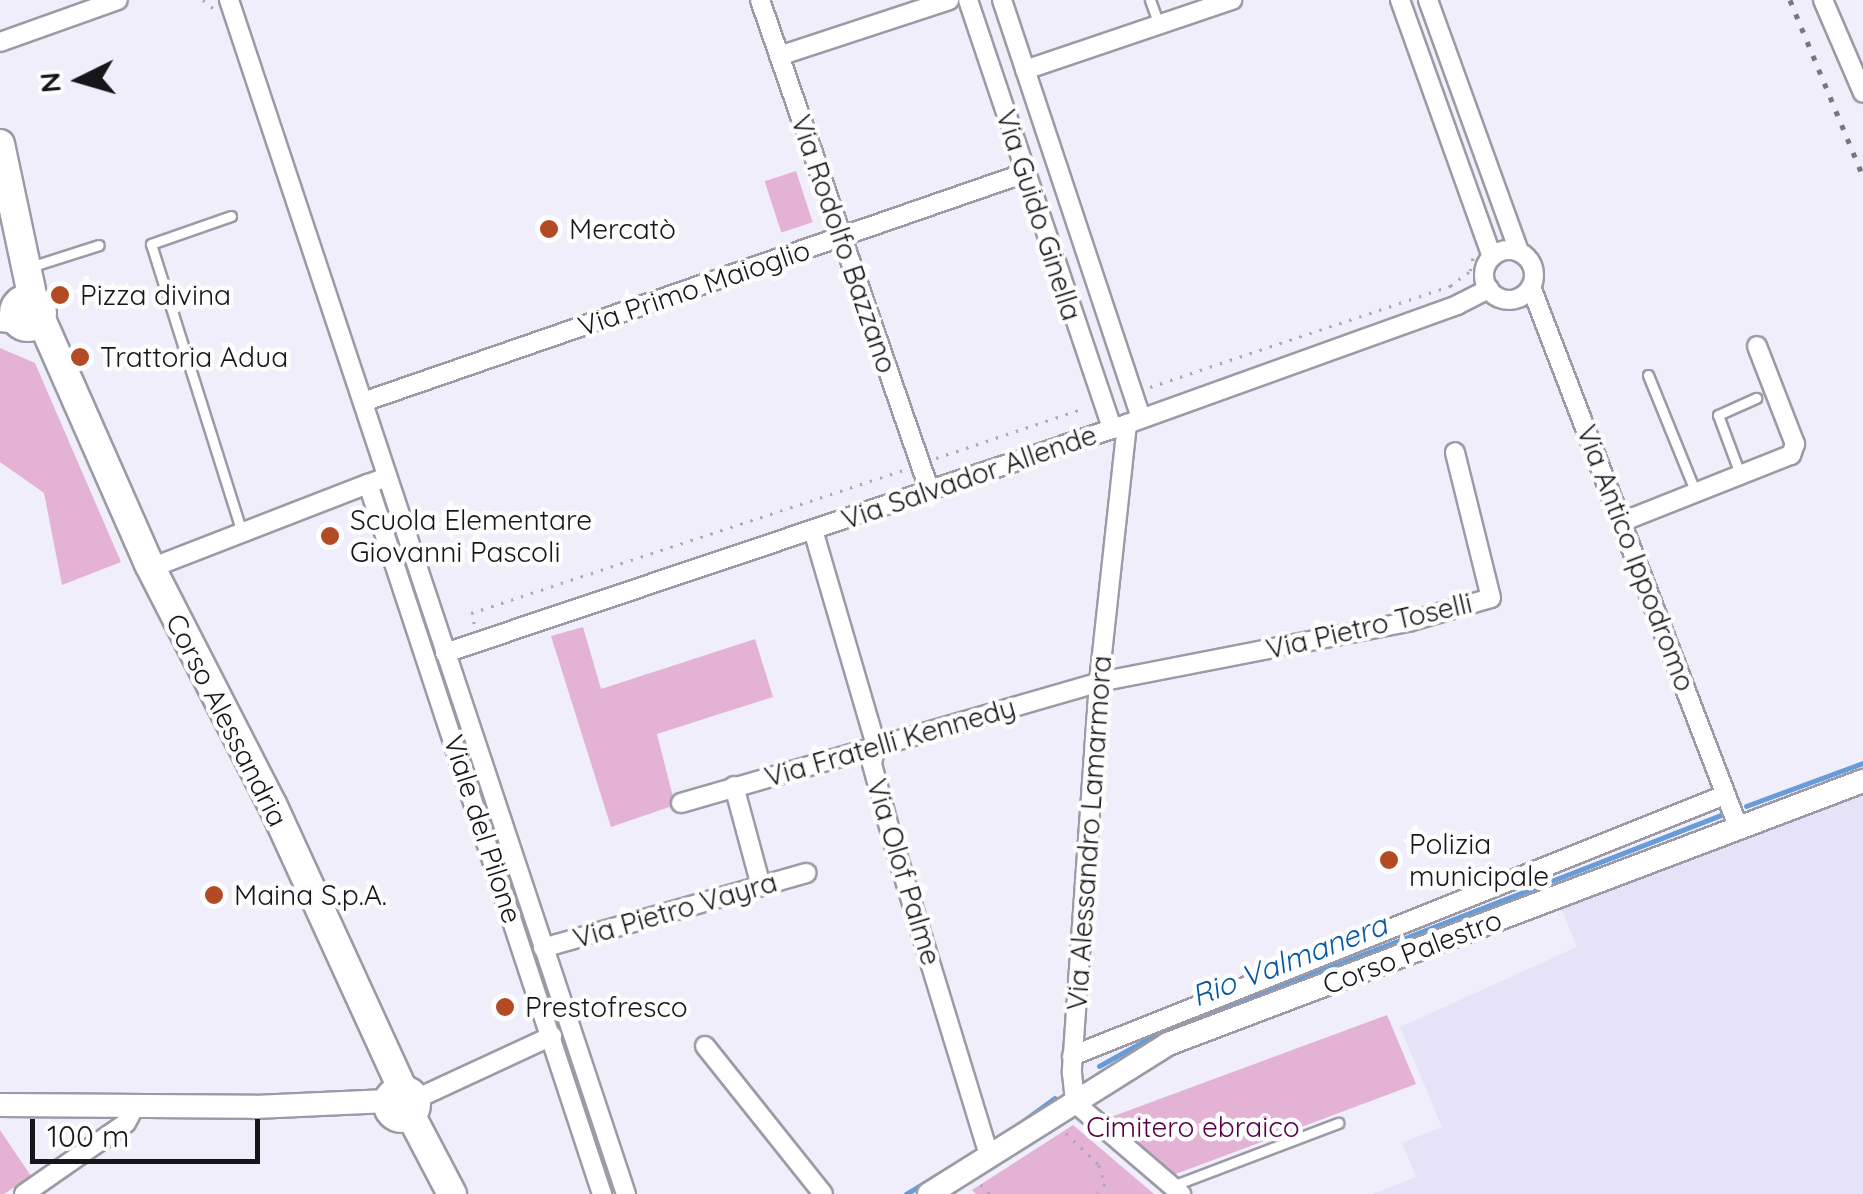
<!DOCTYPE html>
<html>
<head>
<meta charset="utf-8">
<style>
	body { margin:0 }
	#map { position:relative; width:1863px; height:1194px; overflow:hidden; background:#f0eefb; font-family:Quicksand,sans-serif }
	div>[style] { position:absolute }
	.built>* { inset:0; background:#e6e2f7 }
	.green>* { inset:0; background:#e3b2d5; transform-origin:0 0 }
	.stream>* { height:5px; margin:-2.5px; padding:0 2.5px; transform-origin:2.5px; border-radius:2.5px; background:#679cd9 }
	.path>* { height:2.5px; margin-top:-1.25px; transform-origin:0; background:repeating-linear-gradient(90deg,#aba9b3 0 2.5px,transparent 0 10.5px) }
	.roads { filter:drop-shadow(2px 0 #9c9aa6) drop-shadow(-2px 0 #9c9aa6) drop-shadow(0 2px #9c9aa6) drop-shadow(0 -2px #9c9aa6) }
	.service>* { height:9px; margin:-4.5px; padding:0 4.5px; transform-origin:4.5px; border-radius:4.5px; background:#fff }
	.minor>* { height:18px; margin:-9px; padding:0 9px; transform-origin:9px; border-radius:9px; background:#fff }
	.minor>.ring { margin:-9px; padding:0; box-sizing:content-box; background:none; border:18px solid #fff; border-radius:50% }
	.tertiary>* { height:22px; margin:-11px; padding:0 11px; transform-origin:11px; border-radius:11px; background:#fff }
	.primary>* { height:28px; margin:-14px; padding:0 14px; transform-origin:14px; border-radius:14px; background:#fff }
	.primary>.ring { margin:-14px; padding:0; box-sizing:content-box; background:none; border:28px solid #fff; border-radius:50% }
	.rail>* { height:5px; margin-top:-2.5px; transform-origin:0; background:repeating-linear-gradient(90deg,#77757d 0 5px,transparent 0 15px) }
	.dots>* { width:28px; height:28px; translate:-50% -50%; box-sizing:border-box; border:5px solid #fdfdfd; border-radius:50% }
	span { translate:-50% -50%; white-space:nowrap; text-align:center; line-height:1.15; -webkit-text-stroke:9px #fdfdfd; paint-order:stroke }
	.street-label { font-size:28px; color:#161519 }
	.poi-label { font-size:28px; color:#161519 }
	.left { translate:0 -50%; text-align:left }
	.park-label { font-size:28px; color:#570049 }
	.water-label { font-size:30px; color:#0658a1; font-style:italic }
	.north { position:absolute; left:30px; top:30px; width:100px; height:100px; -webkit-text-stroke:8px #fdfdfd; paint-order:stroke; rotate:265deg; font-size:28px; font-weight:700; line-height:40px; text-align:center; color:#161519 }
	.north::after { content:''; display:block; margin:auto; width:35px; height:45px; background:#161519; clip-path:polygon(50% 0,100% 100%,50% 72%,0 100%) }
	.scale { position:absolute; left:30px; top:1119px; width:230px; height:45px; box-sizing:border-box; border:5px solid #161519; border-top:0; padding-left:12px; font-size:30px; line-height:35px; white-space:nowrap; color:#161519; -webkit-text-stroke:8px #fdfdfd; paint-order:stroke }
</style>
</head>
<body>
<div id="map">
	<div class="built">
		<div style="clip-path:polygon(1863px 791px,1863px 1194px,1373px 1194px,1416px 1177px,1402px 1143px,1442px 1127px,1400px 1027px,1577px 947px,1560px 905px)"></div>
	</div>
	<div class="green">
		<div style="left:796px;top:171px;width:54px;height:33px;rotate:72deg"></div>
		<div style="clip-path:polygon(0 348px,35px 363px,121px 562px,62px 585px,44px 493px,0 462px)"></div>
		<div style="clip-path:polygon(583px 627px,601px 689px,755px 639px,773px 697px,657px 734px,675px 805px,611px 827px,551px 636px)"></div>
		<div style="clip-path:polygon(1387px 1015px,1416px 1084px,1173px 1175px,1111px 1117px)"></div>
		<div style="clip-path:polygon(1073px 1125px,1154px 1194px,976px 1194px,972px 1190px)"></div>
		<div style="clip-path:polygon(0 1130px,31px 1176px,4px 1194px,0 1194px)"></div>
	</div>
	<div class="stream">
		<div style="left:1746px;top:806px;width:125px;rotate:-20.2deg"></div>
		<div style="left:1099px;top:1066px;width:62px;rotate:-29.1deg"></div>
		<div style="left:1153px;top:1036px;width:609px;rotate:-21.26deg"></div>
		<div style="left:1023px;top:1121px;width:39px;rotate:-36deg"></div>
		<div style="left:906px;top:1194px;width:77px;rotate:-31.2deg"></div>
	</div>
	<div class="path">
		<div style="left:203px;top:0;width:13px;rotate:39deg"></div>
		<div style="left:1150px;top:387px;width:317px;rotate:-18.6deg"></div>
		<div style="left:1450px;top:286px;width:25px;rotate:-37deg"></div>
		<div style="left:1470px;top:271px;width:14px;rotate:-78deg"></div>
		<div style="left:936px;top:458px;width:157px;rotate:-18.6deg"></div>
		<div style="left:474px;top:624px;width:11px;rotate:-105deg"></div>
		<div style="left:471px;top:613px;width:455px;rotate:-18.3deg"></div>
		<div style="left:1066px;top:1133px;width:46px;rotate:44.1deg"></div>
		<div style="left:1099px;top:1165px;width:20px;rotate:72deg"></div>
		<div style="left:1105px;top:1184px;width:12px;rotate:125deg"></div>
		<div style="left:981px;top:1184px;width:13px;rotate:48deg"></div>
	</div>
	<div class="roads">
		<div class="service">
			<div style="left:1150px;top:0;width:27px;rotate:70deg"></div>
			<div style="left:231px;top:216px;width:85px;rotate:160.7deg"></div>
			<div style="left:151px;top:244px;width:302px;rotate:72.5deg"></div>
			<div style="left:30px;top:267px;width:72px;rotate:-17.7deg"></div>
			<div style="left:1648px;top:375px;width:127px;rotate:67.9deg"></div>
			<div style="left:1740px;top:474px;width:63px;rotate:-110.4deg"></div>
			<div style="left:1718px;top:415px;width:42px;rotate:-24.1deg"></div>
			<div style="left:1172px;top:1186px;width:178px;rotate:-20.8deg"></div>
		</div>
		<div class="minor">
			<div style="left:229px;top:0;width:1258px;rotate:71.61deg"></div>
			<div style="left:760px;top:0;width:517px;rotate:70.93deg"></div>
			<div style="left:968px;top:0;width:453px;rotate:71.4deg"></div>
			<div style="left:1002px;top:0;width:441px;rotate:71.6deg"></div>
			<div style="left:1400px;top:0;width:273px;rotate:70.3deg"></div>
			<div style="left:1428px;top:0;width:268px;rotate:70.1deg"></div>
			<div style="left:1823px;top:0;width:101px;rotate:66.7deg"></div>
			<div style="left:0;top:42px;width:125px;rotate:-19.6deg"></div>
			<div style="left:779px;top:56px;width:179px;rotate:-18.2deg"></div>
			<div style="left:1025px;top:70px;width:219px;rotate:-18.7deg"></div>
			<div class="ring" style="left:1484px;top:250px;width:32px;height:32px"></div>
			<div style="left:1531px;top:287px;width:581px;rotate:69.01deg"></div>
			<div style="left:0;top:322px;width:19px;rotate:6deg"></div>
			<div style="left:363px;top:402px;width:700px;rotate:-19.08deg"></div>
			<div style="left:1127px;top:424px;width:260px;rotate:96.2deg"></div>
			<div style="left:1099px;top:682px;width:392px;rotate:94deg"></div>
			<div style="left:1072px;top:1073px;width:30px;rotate:84deg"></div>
			<div style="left:1075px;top:1103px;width:140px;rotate:40.6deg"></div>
			<div style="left:387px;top:477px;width:20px;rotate:160deg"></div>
			<div style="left:368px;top:484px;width:748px;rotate:71.76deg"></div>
			<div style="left:1624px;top:521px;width:180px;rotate:-21.6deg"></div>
			<div style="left:1791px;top:455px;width:12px;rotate:-70deg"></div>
			<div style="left:1795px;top:444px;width:105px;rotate:-111.2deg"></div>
			<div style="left:813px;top:530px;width:225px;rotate:73.7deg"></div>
			<div style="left:876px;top:746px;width:18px;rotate:103deg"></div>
			<div style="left:872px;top:764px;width:77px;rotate:74.9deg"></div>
			<div style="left:892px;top:838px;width:332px;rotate:73deg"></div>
			<div style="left:151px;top:568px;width:233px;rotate:-21.2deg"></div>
			<div style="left:445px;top:653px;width:719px;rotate:-18.56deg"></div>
			<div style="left:1127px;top:424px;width:351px;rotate:-19.8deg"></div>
			<div style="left:1457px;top:305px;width:36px;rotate:-27deg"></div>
			<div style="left:734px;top:786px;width:104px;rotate:74.9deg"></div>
			<div style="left:681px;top:803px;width:435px;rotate:-16.1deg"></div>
			<div style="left:1099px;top:682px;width:315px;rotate:-11deg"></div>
			<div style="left:1408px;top:622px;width:86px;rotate:-16.1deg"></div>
			<div style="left:1491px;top:598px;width:150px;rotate:-103.9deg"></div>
			<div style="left:543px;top:948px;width:274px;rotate:-15.9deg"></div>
			<div style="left:705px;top:1046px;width:189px;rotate:51.4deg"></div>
			<div style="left:1072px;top:1056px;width:703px;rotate:-21.79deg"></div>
			<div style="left:416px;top:1099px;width:150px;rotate:-24.9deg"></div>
			<div style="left:24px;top:1194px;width:124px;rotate:-34.8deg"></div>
			<div style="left:126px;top:1123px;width:17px;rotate:-62deg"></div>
		</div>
		<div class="tertiary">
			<div style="left:0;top:1105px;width:255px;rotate:0.4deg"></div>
			<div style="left:255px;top:1107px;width:133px;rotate:-2.6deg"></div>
			<div style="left:929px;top:1194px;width:282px;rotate:-32.1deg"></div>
			<div style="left:1168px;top:1044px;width:743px;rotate:-20.73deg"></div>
		</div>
		<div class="primary">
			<div style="left:0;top:144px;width:158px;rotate:78deg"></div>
			<div class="ring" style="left:14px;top:299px;width:0;height:0"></div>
			<div style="left:41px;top:319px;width:268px;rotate:66.2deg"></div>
			<div style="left:149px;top:564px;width:270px;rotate:62.9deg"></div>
			<div style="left:272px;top:804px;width:315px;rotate:65.4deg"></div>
			<div class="ring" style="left:388px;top:1090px;width:0;height:0"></div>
			<div style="left:411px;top:1116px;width:88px;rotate:62.3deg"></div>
		</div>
	</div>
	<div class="rail">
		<div style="left:1790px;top:0;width:191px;rotate:67.5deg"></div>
	</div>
	<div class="dots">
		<div style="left:549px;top:229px;background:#b24b24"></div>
		<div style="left:60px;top:295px;background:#b24b24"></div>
		<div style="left:80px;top:357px;background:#b24b24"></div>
		<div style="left:330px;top:536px;background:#b24b24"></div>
		<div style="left:1389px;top:860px;background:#b24b24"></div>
		<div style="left:214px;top:895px;background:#b24b24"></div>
		<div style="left:505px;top:1007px;background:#b24b24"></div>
	</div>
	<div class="street-label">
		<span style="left:1039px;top:215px;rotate:72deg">Via Guido Ginella</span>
		<span style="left:844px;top:244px;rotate:71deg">Via Rodolfo Bazzano</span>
		<span style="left:694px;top:288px;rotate:-19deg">Via Primo Maioglio</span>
		<span style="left:969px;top:477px;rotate:-19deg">Via Salvador Allende</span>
		<span style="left:1636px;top:558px;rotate:69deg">Via Antico Ippodromo</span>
		<span style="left:1369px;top:626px;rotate:-13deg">Via Pietro Toselli</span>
		<span style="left:227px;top:720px;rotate:63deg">Corso Alessandria</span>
		<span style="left:890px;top:742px;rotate:-16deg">Via Fratelli Kennedy</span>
		<span style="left:483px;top:829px;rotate:72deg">Viale del Pilone</span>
		<span style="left:1089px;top:833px;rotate:-86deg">Via Alessandro Lamarmora</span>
		<span style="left:904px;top:872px;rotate:73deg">Via Olof Palme</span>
		<span style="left:675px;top:910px;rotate:-16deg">Via Pietro Vayra</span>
		<span style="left:1412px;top:952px;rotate:-21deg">Corso Palestro</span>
	</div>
	<div class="poi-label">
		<span class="left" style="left:569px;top:229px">Mercatò</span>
		<span class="left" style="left:80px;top:295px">Pizza divina</span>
		<span class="left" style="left:100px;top:357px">Trattoria Adua</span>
		<span class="left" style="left:350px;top:536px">Scuola Elementare<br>Giovanni Pascoli</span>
		<span class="left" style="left:1409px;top:860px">Polizia<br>municipale</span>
		<span class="left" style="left:234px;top:895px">Maina S.p.A.</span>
		<span class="left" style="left:525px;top:1007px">Prestofresco</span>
	</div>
	<div class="park-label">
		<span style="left:1193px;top:1127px">Cimitero ebraico</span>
	</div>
	<div class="water-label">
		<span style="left:1289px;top:960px;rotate:-21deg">Rio Valmanera</span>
	</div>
	<div class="north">N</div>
	<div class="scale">100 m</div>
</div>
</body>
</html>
